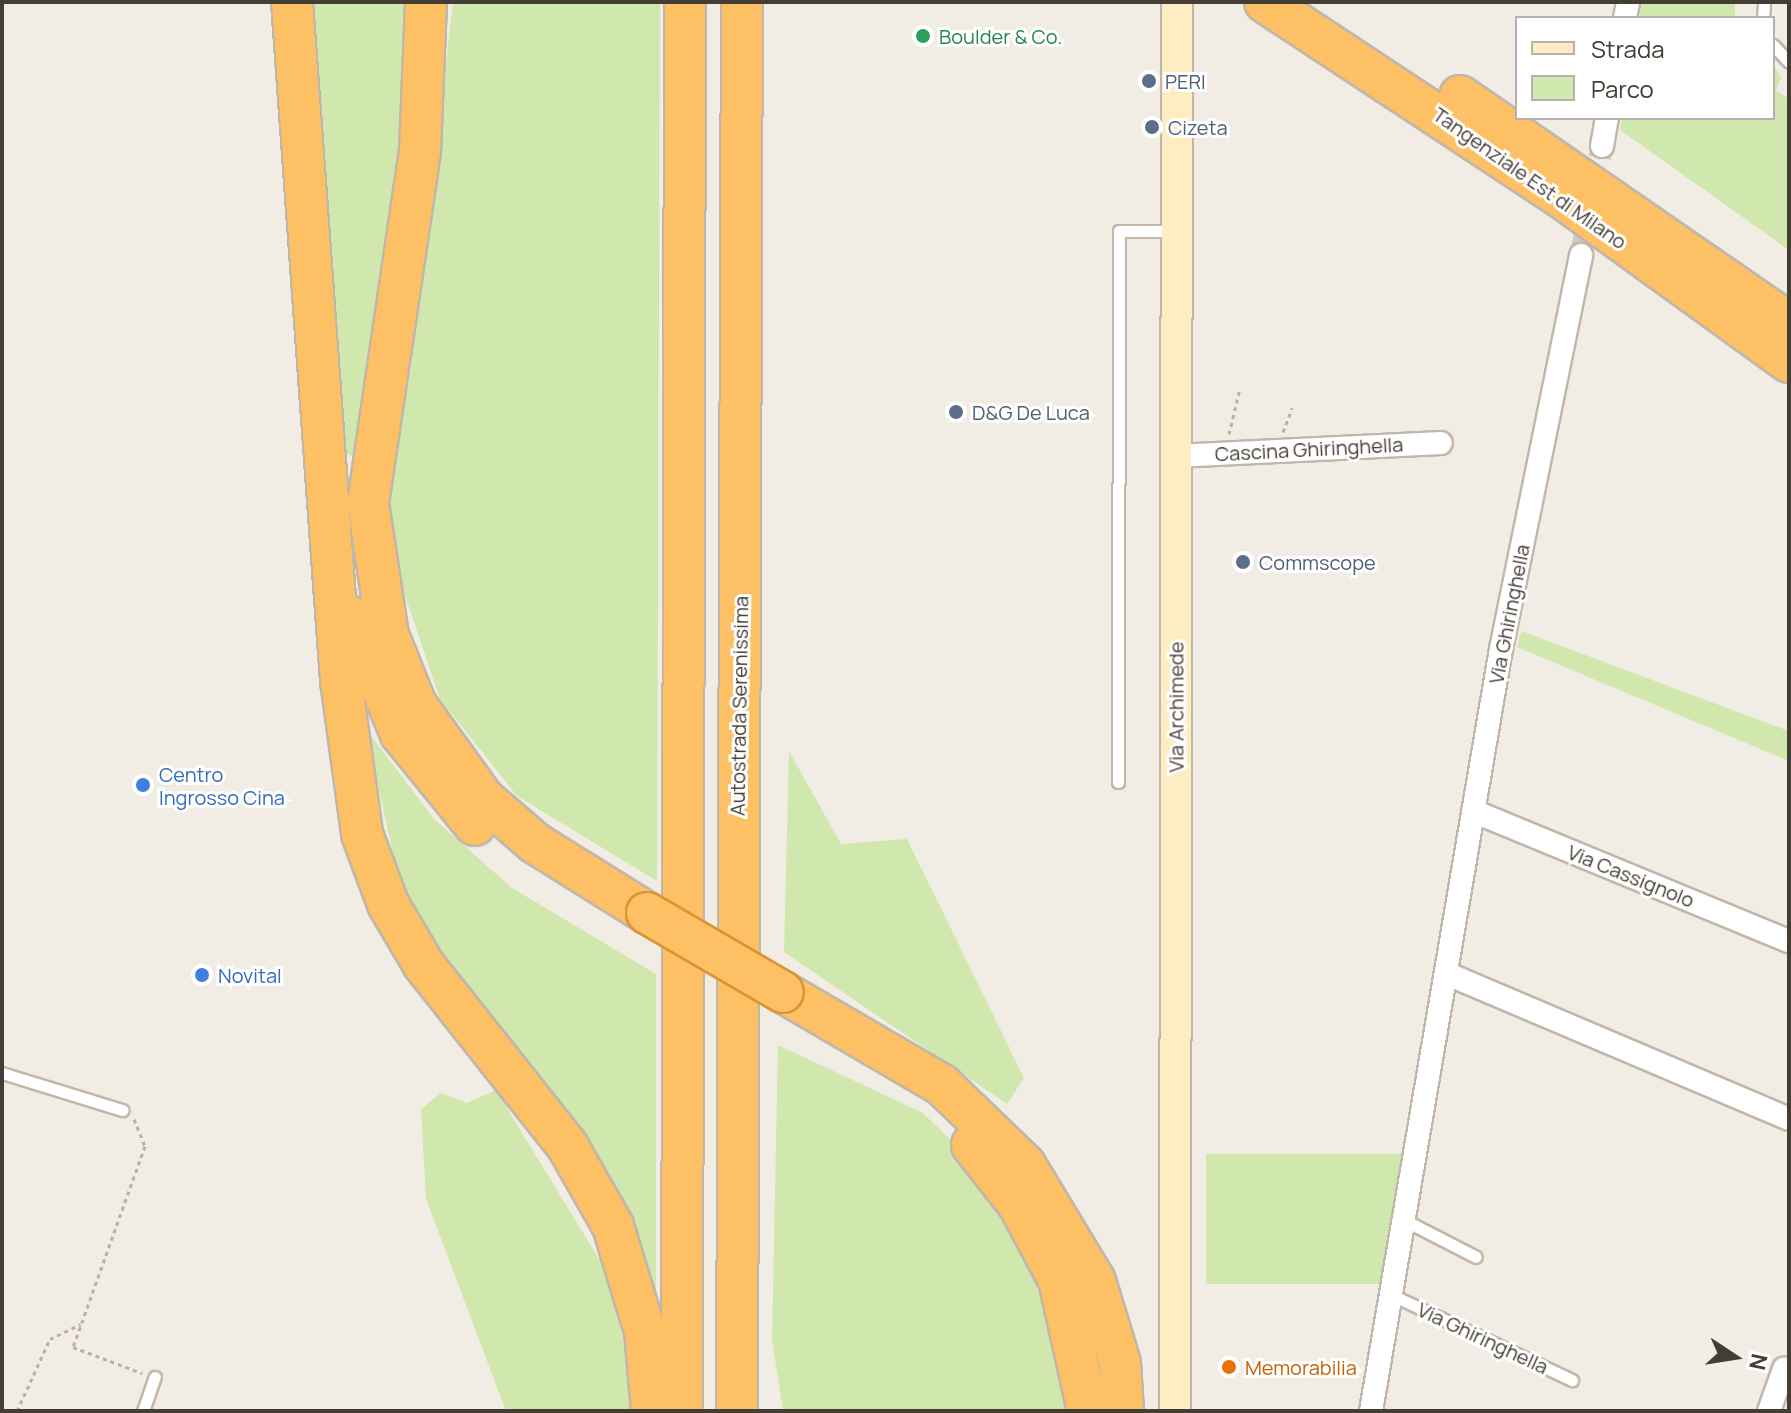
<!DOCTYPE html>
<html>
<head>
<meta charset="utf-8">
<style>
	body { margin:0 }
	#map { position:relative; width:1791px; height:1413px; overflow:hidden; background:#f2ede4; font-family:Manrope,sans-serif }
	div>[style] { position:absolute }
	.green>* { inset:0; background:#d0e7ad; transform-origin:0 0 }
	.street-tunnel>* { height:22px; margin-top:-11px; transform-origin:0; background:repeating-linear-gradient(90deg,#cfcac1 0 22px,transparent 0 33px) }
	.path>* { height:3px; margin-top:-1.5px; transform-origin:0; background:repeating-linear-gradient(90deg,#bfaf98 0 4px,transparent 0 8px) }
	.roads { filter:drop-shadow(2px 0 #c0b7aa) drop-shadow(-2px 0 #c0b7aa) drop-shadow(0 2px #c0b7aa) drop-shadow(0 -2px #c0b7aa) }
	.lane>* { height:11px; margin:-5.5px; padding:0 5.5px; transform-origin:5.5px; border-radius:5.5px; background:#fff }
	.street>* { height:22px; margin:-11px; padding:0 11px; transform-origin:11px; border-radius:11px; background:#fff }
	.secondary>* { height:30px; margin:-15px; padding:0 15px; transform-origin:15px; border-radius:15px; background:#feecc2 }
	.highway>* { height:40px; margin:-20px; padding:0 20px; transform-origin:20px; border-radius:20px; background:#fdc064 }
	.bridges { filter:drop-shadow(2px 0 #dc9334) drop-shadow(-2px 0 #dc9334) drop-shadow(0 2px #dc9334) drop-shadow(0 -2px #dc9334) }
	.highway-bridge>* { height:40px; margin:-20px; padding:0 20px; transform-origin:20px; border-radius:20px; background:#fdc064 }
	.dots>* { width:22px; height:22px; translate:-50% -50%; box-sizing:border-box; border:4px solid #fff; border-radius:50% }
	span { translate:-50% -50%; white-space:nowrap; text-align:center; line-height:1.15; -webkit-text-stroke:6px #fff; paint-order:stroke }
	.leisure-label { font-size:20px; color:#27864d }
	.left { translate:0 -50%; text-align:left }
	.service-label { font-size:20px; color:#4e5e75 }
	.street-label { font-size:20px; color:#443d34 }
	.shop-label { font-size:20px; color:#366cbe }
	.food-label { font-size:20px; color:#c56008 }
	.frame { position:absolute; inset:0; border:4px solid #443d34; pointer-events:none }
	.legend { position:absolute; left:1515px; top:16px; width:260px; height:104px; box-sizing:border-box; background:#fff; border:2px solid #b4b1ae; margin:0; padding:10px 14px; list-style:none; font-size:24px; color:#443d34 }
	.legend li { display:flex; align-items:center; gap:16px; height:40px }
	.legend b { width:40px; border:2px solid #b4b1ae }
	.north { position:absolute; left:1695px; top:1317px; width:80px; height:80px; -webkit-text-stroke:6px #fff; paint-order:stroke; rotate:102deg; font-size:22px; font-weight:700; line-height:32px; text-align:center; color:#443d34 }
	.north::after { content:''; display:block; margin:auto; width:28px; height:36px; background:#443d34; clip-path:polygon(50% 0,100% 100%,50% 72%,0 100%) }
</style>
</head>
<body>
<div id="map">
	<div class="green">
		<div style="clip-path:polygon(308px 2px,417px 2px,416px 82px,358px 458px,346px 454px,342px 424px)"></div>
		<div style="clip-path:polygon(453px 2px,660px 2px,657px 881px,517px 796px,440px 699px,392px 557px,389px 473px,411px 370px)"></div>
		<div style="left:1640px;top:2px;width:95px;height:16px"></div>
		<div style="clip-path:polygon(1773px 64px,1781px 78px,1776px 90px,1789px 99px,1789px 250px,1620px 130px,1622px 118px,1773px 118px)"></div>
		<div style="clip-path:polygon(1521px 631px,1789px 731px,1789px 761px,1517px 647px)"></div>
		<div style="clip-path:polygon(366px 729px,434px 819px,512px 888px,656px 974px,656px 1290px,619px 1206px,561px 1109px,417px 919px,396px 868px)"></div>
		<div style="clip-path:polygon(789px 751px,841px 844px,907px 839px,1024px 1078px,1007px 1104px,784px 952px)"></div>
		<div style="clip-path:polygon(778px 1045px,923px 1113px,974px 1163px,1051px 1295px,1077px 1411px,783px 1411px,772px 1339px)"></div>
		<div style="clip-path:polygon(496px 1090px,610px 1277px,630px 1373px,630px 1411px,506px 1411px,426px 1199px,421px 1109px,441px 1093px,467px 1103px)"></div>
		<div style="left:1206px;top:1154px;width:196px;height:130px"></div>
	</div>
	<div class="street-tunnel">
		<div style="left:1581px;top:255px;width:111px;rotate:-79.1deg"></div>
	</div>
	<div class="path">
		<div style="left:1283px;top:432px;width:26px;rotate:-69deg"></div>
		<div style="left:1229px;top:434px;width:47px;rotate:-76.6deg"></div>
		<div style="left:134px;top:1119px;width:29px;rotate:68deg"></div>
		<div style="left:145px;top:1146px;width:214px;rotate:109.7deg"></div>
		<div style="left:73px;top:1347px;width:74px;rotate:20.6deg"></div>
		<div style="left:17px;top:1411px;width:79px;rotate:-65.4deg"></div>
		<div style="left:50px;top:1339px;width:34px;rotate:-26deg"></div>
	</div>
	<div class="roads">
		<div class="lane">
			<div style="left:1763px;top:18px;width:16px;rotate:-86deg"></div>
			<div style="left:1773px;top:45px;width:23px;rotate:47deg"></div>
			<div style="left:1118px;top:782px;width:551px;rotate:-89.9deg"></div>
			<div style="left:1119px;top:231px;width:57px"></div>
			<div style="left:2px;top:1073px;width:126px;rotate:17.1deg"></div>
			<div style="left:1408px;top:1222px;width:76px;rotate:27.2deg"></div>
			<div style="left:1394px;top:1296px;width:197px;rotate:25.3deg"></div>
			<div style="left:143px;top:1411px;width:36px;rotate:-71deg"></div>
		</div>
		<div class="street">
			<div style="left:1625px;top:18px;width:16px;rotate:-79deg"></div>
			<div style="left:1602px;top:146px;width:28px;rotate:-80deg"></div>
			<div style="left:1176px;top:456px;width:265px;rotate:-2.8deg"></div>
			<div style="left:1473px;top:811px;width:342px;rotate:22.4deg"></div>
			<div style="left:1450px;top:975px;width:368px;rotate:23deg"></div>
			<div style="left:1371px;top:1411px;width:773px;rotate:-80.32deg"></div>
			<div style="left:1501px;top:649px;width:402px;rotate:-78.5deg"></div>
			<div style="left:1769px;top:1411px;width:45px;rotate:-70.3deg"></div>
		</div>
		<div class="secondary">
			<div style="left:1175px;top:1411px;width:1409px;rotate:-89.92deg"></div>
		</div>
		<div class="highway">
			<div style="left:292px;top:2px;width:680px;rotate:85.87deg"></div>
			<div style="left:341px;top:680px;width:155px;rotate:82.2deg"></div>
			<div style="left:362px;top:834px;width:75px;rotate:69.6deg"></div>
			<div style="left:388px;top:904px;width:71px;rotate:59.5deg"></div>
			<div style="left:424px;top:965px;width:232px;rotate:51.6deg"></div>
			<div style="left:568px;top:1147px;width:91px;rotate:60.3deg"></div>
			<div style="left:613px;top:1226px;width:110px;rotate:73.1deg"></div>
			<div style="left:645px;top:1331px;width:80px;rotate:85deg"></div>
			<div style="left:426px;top:2px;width:149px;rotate:92.3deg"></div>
			<div style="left:420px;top:151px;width:356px;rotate:98.4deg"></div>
			<div style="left:368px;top:503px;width:134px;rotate:81.4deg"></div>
			<div style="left:388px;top:635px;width:75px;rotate:68.2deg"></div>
			<div style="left:416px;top:705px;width:115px;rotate:54.2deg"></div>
			<div style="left:483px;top:798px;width:69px;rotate:40.9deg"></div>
			<div style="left:535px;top:843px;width:132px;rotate:32deg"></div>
			<div style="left:1265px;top:2px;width:354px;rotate:33.4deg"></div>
			<div style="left:1561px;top:197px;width:281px;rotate:35.9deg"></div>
			<div style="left:1460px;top:96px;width:400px;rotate:34.6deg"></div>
			<div style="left:352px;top:617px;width:127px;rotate:67.3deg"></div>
			<div style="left:401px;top:734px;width:117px;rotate:50.9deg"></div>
			<div style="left:783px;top:992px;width:184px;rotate:30.3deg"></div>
			<div style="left:942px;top:1085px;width:115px;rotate:43.9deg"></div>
			<div style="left:1025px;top:1165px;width:135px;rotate:58.9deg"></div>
			<div style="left:1095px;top:1281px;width:86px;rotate:73deg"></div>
			<div style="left:1120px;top:1363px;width:48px;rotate:86.4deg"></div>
			<div style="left:972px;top:1145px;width:76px;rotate:51.9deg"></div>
			<div style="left:1019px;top:1205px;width:85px;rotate:61.9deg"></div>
			<div style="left:1059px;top:1280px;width:134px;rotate:77.5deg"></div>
			<div style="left:682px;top:1411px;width:1409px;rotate:-89.88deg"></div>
			<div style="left:737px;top:1411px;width:1409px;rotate:-89.8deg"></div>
		</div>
	</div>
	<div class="bridges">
		<div class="highway-bridge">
			<div style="left:647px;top:913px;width:157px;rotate:30.2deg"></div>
		</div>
	</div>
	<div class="dots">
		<div style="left:923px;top:36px;background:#2e9e5b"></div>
		<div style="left:1149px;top:81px;background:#5c6f8a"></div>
		<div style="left:1152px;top:127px;background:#5c6f8a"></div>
		<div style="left:956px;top:412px;background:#5c6f8a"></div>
		<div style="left:1243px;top:562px;background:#5c6f8a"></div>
		<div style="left:143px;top:785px;background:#3f7fe0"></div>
		<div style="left:202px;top:975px;background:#3f7fe0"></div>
		<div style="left:1229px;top:1367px;background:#e8710a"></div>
	</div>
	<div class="leisure-label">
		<span class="left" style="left:939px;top:36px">Boulder &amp; Co.</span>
	</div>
	<div class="service-label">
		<span class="left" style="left:1165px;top:81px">PERI</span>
		<span class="left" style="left:1168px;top:127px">Cizeta</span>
		<span class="left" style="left:972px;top:412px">D&amp;G De Luca</span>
		<span class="left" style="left:1259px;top:562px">Commscope</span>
	</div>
	<div class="street-label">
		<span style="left:1530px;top:178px;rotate:35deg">Tangenziale Est di Milano</span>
		<span style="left:1309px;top:449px;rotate:-3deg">Cascina Ghiringhella</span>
		<span style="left:1509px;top:614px;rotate:-79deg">Via Ghiringhella</span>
		<span style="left:739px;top:706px;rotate:-89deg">Autostrada Serenissima</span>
		<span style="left:1176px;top:707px;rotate:-90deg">Via Archimede</span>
		<span style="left:1631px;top:876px;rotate:22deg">Via Cassignolo</span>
		<span style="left:1483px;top:1338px;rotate:25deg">Via Ghiringhella</span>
	</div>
	<div class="shop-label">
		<span class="left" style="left:159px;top:786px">Centro<br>Ingrosso Cina</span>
		<span class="left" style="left:218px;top:975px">Novital</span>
	</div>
	<div class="food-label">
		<span class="left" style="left:1245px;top:1367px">Memorabilia</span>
	</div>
	<div class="frame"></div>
	<ul class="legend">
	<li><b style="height:10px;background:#feecc2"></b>Strada</li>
	<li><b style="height:22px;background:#d0e7ad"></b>Parco</li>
	</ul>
	<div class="north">N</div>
</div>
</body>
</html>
